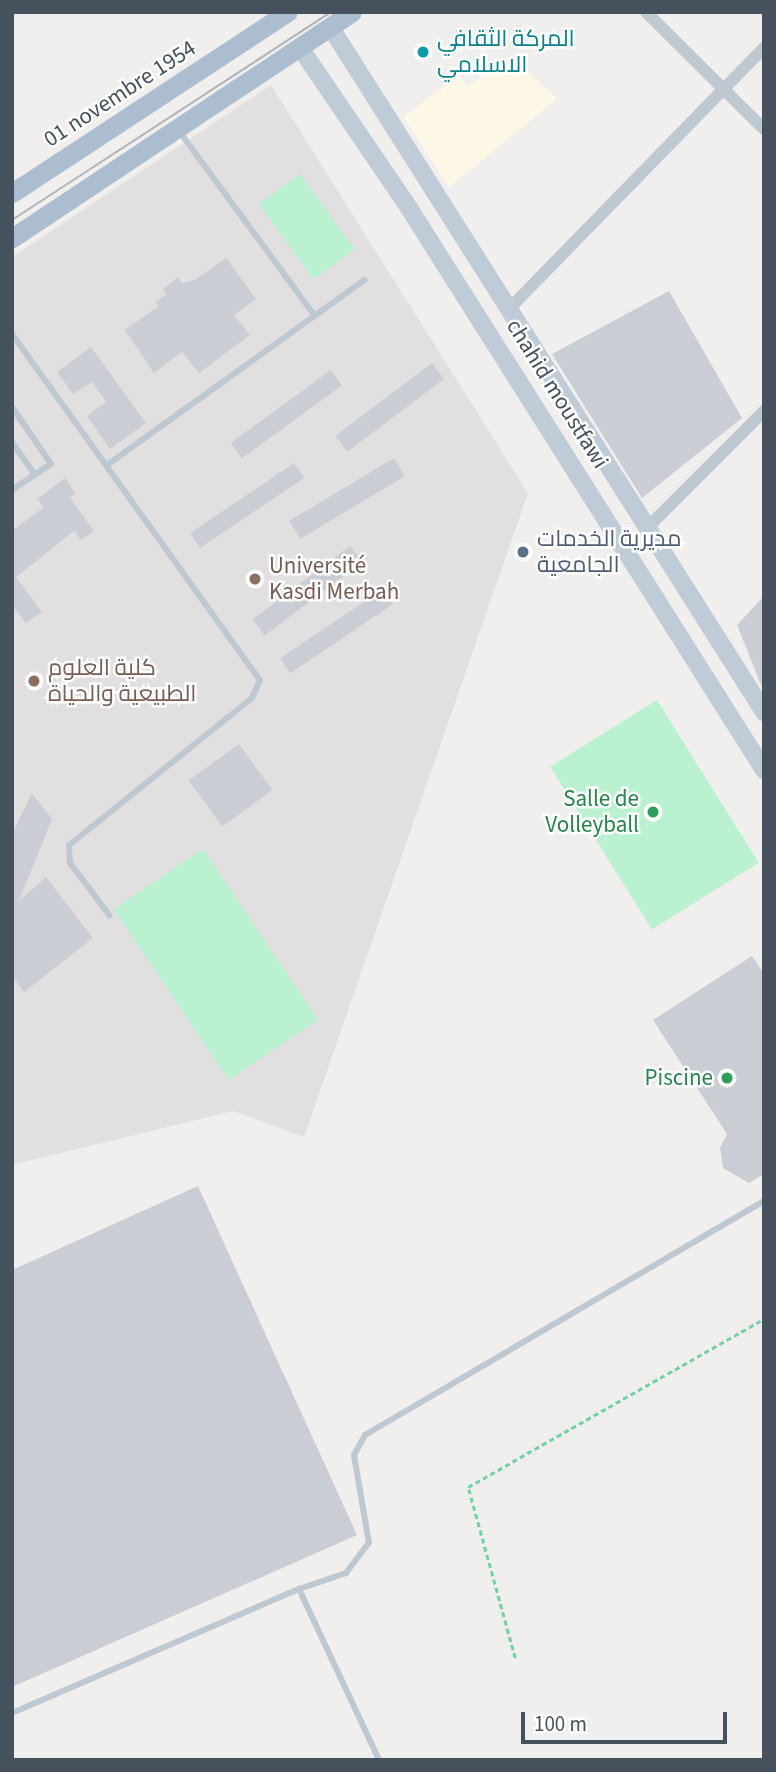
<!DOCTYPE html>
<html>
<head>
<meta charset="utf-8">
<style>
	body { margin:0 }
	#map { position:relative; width:776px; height:1772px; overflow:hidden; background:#f1eeee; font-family:"Source Sans 3",Cairo,sans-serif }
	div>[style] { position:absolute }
	.commercial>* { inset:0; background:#fdf7e6 }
	.education>* { inset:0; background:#e2dfe0 }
	.green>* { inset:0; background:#baf1d1; transform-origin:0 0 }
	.building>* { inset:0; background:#cacdd3; transform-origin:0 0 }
	.path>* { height:2.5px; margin-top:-1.25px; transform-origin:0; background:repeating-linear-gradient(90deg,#70d1a4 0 5px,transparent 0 8.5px) }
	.service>* { height:6px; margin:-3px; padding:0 3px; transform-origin:3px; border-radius:3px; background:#bec8d1 }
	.minor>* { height:12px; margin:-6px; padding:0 6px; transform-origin:6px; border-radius:6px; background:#bec8d1 }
	.secondary>* { height:18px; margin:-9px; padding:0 9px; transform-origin:9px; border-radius:9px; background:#c0cbd8 }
	.primary>* { height:19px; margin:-9.5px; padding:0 9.5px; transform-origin:9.5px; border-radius:9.5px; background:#acbdcf }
	.tram>* { height:2px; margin:-1px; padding:0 1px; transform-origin:1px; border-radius:1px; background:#b0b3b9 }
	.dots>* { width:19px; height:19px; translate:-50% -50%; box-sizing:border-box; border:4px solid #fff; border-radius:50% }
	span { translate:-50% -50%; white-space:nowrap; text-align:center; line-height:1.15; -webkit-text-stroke:5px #fff; paint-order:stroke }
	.culture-label { font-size:23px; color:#0d838f }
	.left { translate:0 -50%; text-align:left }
	.street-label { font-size:23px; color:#45515d }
	.service-label { font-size:23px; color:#4e5e75 }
	.education-label { font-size:23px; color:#785e54 }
	.leisure-label { font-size:23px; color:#27864d }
	.right { translate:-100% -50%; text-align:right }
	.frame { position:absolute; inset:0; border:14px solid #45515d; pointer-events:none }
	.scale { position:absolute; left:521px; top:1712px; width:206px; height:32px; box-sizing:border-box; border:4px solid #45515d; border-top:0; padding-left:9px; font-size:21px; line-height:24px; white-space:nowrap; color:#45515d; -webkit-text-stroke:5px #fff; paint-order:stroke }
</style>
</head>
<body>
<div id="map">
	<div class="commercial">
		<div style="clip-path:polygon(511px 56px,557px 99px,449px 187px,403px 117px,460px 75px,468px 86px)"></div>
	</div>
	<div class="education">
		<div style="clip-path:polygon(271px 85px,528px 493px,304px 1137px,233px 1111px,12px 1165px,12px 257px)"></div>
	</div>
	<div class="green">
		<div style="left:300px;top:174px;width:93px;height:51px;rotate:54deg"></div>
		<div style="left:657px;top:700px;width:192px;height:126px;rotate:58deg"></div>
		<div style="left:203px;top:849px;width:206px;height:108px;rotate:56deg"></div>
	</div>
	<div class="building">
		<div style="clip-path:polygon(226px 258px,256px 299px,234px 315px,250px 335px,199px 373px,182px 352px,154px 373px,125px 330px,159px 306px,155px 302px,167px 294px,163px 289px,178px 277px,182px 283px,195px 280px)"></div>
		<div style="clip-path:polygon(669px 291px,742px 418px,642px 498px,552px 354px)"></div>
		<div style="clip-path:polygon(91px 347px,146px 423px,110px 449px,87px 416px,106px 402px,92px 382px,73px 394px,57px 372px)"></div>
		<div style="left:432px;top:363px;width:20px;height:121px;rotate:53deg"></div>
		<div style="left:331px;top:370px;width:19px;height:124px;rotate:54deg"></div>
		<div style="left:394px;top:458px;width:21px;height:122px;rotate:59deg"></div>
		<div style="left:294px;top:463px;width:18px;height:125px;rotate:56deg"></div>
		<div style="clip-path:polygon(65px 478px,75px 493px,70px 498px,94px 531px,81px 540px,74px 531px,16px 577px,42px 612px,26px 623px,12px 605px,12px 531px,44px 507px,37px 499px)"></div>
		<div style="left:350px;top:546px;width:20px;height:122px;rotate:53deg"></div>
		<div style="left:383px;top:589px;width:18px;height:124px;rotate:56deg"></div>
		<div style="clip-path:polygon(764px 596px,764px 690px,763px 690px,737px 625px)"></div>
		<div style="left:239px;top:744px;width:57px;height:62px;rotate:54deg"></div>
		<div style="clip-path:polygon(32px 793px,52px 819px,19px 901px,46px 877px,93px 938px,24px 992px,12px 976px,12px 834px)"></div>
		<div style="clip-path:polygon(752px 956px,764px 974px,764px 1174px,749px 1183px,723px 1168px,720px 1148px,727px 1134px,653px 1020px)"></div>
		<div style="clip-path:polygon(198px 1186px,357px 1535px,12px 1687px,12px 1270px)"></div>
	</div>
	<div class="path">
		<div style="left:515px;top:1658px;width:177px;rotate:-105.4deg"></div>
		<div style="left:468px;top:1487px;width:340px;rotate:-29.6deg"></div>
	</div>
	<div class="service">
		<div style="left:179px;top:131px;width:228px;rotate:53.7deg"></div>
		<div style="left:12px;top:334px;width:426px;rotate:54.4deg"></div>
		<div style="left:260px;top:680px;width:20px;rotate:114deg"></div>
		<div style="left:252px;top:698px;width:235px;rotate:141.2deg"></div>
		<div style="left:69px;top:845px;width:18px;rotate:87deg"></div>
		<div style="left:70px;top:863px;width:66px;rotate:53deg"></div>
		<div style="left:12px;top:407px;width:69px;rotate:55.6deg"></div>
		<div style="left:51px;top:464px;width:47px;rotate:146.3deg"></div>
		<div style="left:12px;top:442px;width:40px;rotate:55.1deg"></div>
		<div style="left:107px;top:465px;width:317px;rotate:-35.7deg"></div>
		<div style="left:299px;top:1589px;width:50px;rotate:-18.8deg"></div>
		<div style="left:346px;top:1573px;width:38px;rotate:-53deg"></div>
		<div style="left:369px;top:1543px;width:89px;rotate:-99.7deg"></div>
		<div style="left:354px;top:1455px;width:23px;rotate:-61deg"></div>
		<div style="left:365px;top:1435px;width:463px;rotate:-30.4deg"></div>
		<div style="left:12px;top:1713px;width:313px;rotate:-23.4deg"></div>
		<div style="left:299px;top:1589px;width:189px;rotate:64.9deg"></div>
	</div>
	<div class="minor">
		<div style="left:646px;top:12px;width:166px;rotate:44.8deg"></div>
		<div style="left:507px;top:311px;width:368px;rotate:-45.7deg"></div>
		<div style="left:649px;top:526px;width:163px;rotate:-45deg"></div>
	</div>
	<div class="secondary">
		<div style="left:331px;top:28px;width:810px;rotate:57.66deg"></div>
		<div style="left:301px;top:49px;width:192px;rotate:55.8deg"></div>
		<div style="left:409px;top:208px;width:665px;rotate:57.72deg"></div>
	</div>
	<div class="primary">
		<div style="left:12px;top:193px;width:330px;rotate:-33.3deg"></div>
		<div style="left:12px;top:238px;width:408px;rotate:-33.6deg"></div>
	</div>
	<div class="tram">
		<div style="left:12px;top:220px;width:381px;rotate:-33.1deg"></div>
	</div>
	<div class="dots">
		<div style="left:423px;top:52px;background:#0f9aa8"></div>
		<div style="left:523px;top:552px;background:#5c6f8a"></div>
		<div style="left:255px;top:579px;background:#8d6e63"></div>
		<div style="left:34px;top:681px;background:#8d6e63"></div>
		<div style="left:653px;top:812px;background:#2e9e5b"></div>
		<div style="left:727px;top:1078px;background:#2e9e5b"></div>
	</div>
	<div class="culture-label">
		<span class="left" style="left:437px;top:52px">المركة الثقافي<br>الاسلامي</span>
	</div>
	<div class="street-label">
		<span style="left:120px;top:94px;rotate:-33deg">01 novembre 1954</span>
		<span style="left:557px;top:394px;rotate:58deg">chahid moustfawi</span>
	</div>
	<div class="service-label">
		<span class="left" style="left:537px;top:552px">مديرية الخدمات<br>الجامعية</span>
	</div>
	<div class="education-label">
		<span class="left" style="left:269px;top:579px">Université<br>Kasdi Merbah</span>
		<span class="left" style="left:48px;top:681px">كلية العلوم<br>الطبيعية والحياة</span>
	</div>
	<div class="leisure-label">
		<span class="right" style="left:639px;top:812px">Salle de<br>Volleyball</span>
		<span class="right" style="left:713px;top:1078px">Piscine</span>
	</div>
	<div class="frame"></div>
	<div class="scale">100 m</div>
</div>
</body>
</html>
